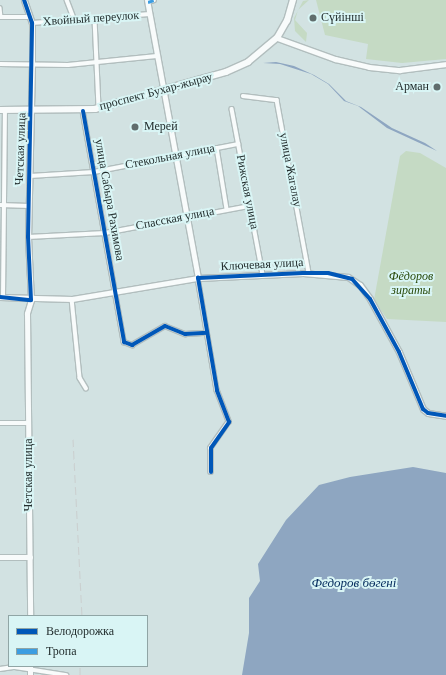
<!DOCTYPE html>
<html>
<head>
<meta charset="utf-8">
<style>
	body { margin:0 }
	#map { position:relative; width:446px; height:675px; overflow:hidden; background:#d2e2e2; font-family:"Times New Roman",serif }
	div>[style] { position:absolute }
	.green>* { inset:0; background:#c5dac4 }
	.water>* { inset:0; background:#8ea6c1 }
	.roads { filter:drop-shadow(1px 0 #b2bebe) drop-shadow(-1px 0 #b2bebe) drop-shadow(0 1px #b2bebe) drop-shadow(0 -1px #b2bebe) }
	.street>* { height:3.5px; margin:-1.75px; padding:0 1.75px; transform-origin:1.75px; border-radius:1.75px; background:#f8fbfb }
	.secondary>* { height:5px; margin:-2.5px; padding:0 2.5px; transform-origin:2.5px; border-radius:2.5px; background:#f8fbfb }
	.primary>* { height:5.5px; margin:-2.75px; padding:0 2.75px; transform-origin:2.75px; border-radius:2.75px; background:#f8fbfb }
	.rail>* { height:1px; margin-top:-0.5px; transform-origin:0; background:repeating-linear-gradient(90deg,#cacece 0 8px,transparent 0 12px) }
	.quiet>* { height:3px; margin-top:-1.5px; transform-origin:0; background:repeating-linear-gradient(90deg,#3c9de1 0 6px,transparent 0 9px) }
	.cycleway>* { height:4px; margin:-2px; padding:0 2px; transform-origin:2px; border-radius:2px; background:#0057b8 }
	.dots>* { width:11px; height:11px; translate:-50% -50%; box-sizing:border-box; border:2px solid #d9f5f5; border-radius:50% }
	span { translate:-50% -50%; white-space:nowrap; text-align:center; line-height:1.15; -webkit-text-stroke:4px #d9f5f5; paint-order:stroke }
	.poi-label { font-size:12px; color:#232e2e }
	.left { translate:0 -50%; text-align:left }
	.right { translate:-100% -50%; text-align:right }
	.street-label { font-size:12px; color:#232e2e }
	.park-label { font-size:12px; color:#294a0b; font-style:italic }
	.water-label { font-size:13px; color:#093060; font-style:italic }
	.legend { position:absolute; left:8px; top:615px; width:140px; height:52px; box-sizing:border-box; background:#d9f5f5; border:1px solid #90a5a5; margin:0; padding:5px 7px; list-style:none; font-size:12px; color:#232e2e }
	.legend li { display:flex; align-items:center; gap:8px; height:20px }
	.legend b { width:20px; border:1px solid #90a5a5 }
</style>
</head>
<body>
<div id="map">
	<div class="green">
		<div style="clip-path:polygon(309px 0,298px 10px,295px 20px,307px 33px,306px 42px,295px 31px,294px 18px,303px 1px)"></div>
		<div style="clip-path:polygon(316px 0,446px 0,446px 59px,402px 63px,366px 59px,368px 44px,325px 35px)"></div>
		<div style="clip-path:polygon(406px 151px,420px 153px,446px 168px,446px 322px,387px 319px,374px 300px,400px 156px)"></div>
	</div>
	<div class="water">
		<div style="clip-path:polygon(276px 62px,294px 66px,314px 75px,329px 84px,346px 101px,361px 107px,392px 128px,425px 143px,437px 151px,387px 128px,358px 106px,344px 101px,328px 84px,311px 74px,280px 64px,263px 63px)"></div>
		<div style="clip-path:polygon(413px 467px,446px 473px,446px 675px,242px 675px,249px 633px,249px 598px,260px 581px,258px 564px,286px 520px,319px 485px,350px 477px)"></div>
	</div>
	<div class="roads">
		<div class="street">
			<div style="left:67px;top:0;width:22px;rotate:69deg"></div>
			<div style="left:148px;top:2px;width:6px;rotate:-18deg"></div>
			<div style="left:0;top:8px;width:9px;rotate:84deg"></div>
			<div style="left:0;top:17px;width:30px"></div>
			<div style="left:95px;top:19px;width:89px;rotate:87.4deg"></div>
			<div style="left:32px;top:23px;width:118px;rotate:-4.4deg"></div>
			<div style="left:0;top:64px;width:68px;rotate:0.8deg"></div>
			<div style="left:68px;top:65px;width:89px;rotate:-5.8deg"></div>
			<div style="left:243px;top:96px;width:34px;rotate:7deg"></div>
			<div style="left:277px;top:100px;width:176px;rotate:79.5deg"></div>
			<div style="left:232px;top:109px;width:169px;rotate:79.4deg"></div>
			<div style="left:83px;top:111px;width:235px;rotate:79.9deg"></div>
			<div style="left:124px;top:342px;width:9px;rotate:21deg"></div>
			<div style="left:132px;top:345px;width:38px;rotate:-30deg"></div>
			<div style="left:165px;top:326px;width:22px;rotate:22deg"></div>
			<div style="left:185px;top:334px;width:22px;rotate:-3deg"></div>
			<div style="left:217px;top:148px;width:62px;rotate:80.7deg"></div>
			<div style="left:30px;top:176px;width:64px;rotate:-3.6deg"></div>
			<div style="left:94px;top:172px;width:147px;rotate:-11deg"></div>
			<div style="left:0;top:205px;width:29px;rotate:2deg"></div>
			<div style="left:28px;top:237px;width:77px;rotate:-3deg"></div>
			<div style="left:105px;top:233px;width:147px;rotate:-10.6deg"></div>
			<div style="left:198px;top:278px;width:114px;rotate:80.4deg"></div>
			<div style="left:217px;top:390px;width:34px;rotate:69deg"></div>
			<div style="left:229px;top:422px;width:32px;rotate:125deg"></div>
			<div style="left:211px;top:448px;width:24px;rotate:90deg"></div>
			<div style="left:3px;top:297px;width:186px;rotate:-89.4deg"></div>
			<div style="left:72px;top:299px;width:79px;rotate:84.2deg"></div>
			<div style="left:80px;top:378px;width:12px;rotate:59deg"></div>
			<div style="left:0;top:423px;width:29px"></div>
			<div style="left:0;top:669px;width:15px;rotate:-8deg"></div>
			<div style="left:15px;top:667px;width:52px;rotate:8.9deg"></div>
		</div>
		<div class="secondary">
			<div style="left:24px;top:0;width:24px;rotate:71deg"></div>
			<div style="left:32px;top:23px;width:40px;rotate:90deg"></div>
			<div style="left:32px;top:63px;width:174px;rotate:91.3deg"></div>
			<div style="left:28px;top:237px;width:63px;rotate:87.3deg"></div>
			<div style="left:31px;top:300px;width:14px;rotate:107deg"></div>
			<div style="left:27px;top:313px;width:303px;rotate:89.4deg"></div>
			<div style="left:147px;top:0;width:283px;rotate:79.6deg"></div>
			<div style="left:277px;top:38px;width:62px;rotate:19.9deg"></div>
			<div style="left:335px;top:59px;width:35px;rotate:13deg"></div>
			<div style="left:369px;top:67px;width:31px;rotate:6deg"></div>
			<div style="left:400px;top:70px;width:46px;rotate:-7.4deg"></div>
			<div style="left:0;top:297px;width:72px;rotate:1.6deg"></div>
			<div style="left:72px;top:299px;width:128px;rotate:-9.5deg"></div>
			<div style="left:198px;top:278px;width:105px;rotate:-2.7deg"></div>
			<div style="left:303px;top:273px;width:45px;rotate:5.1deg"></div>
			<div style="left:348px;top:277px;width:14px;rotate:34deg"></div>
			<div style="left:360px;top:285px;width:17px;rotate:54deg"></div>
			<div style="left:370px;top:299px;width:60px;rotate:61.3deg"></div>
			<div style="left:399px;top:352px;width:62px;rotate:67.2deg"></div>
			<div style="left:423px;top:409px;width:6px;rotate:39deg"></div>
			<div style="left:428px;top:413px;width:18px;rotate:9deg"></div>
			<div style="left:0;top:557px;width:30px"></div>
			<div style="left:30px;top:666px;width:9px;rotate:90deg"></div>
		</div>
		<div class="primary">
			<div style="left:0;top:110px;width:95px;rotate:-0.6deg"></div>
			<div style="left:95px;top:109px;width:136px;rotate:-15.8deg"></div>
			<div style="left:226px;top:72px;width:24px;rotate:-24deg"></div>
			<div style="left:248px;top:62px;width:38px;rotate:-40deg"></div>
			<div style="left:277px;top:38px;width:20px;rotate:-60deg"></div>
			<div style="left:287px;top:21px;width:22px;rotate:-74deg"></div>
		</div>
	</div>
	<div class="rail">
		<div style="left:73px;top:439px;width:177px;rotate:87.1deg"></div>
		<div style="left:80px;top:675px;width:9px;rotate:-90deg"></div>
	</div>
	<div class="quiet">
		<div style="left:148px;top:2px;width:6px;rotate:-18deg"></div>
	</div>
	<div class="cycleway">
		<div style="left:83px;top:111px;width:235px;rotate:79.9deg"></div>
		<div style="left:124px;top:342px;width:9px;rotate:21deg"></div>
		<div style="left:132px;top:345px;width:38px;rotate:-30deg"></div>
		<div style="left:165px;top:326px;width:22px;rotate:22deg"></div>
		<div style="left:185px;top:334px;width:22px;rotate:-3deg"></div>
		<div style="left:0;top:297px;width:31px;rotate:6deg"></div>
		<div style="left:31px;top:300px;width:63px;rotate:-92.7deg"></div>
		<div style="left:28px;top:237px;width:214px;rotate:-88.9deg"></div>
		<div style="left:32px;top:23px;width:24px;rotate:-109deg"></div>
		<div style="left:211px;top:472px;width:24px;rotate:-90deg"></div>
		<div style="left:211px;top:448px;width:32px;rotate:-55deg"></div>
		<div style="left:229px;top:422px;width:34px;rotate:-111deg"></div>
		<div style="left:217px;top:390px;width:114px;rotate:-99.6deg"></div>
		<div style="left:198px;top:278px;width:105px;rotate:-2.7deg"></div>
		<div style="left:303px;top:273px;width:25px"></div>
		<div style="left:328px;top:273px;width:25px;rotate:14deg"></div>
		<div style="left:352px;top:279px;width:27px;rotate:48deg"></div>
		<div style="left:370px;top:299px;width:60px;rotate:61.3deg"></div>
		<div style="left:399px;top:352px;width:62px;rotate:67.2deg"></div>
		<div style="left:423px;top:409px;width:6px;rotate:39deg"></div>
		<div style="left:428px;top:413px;width:18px;rotate:9deg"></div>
	</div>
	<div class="dots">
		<div style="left:313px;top:18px;background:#606d6d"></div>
		<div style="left:437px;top:87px;background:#606d6d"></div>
		<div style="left:135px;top:127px;background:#606d6d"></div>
	</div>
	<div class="poi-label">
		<span class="left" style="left:321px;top:18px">Сүйінші</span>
		<span class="right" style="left:429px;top:87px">Арман</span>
		<span class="left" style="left:144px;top:127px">Мерей</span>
	</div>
	<div class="street-label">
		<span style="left:91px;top:19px;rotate:-4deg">Хвойный переулок</span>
		<span style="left:156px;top:92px;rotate:-15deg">проспект Бухар-жырау</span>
		<span style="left:21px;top:149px;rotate:-88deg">Четская улица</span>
		<span style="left:170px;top:157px;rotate:-11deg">Стекольная улица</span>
		<span style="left:290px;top:170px;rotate:79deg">улица Жагалау</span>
		<span style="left:247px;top:192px;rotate:79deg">Рижская улица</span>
		<span style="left:109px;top:200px;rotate:80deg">улица Сабыра Рахимова</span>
		<span style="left:175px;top:219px;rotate:-11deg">Спасская улица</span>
		<span style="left:262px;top:265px;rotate:-3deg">Ключевая улица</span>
		<span style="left:29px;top:475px;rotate:-90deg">Четская улица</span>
	</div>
	<div class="park-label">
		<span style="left:411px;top:284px">Фёдоров<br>зираты</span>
	</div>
	<div class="water-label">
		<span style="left:354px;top:583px">Федоров бөгені</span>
	</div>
	<ul class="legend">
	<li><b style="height:5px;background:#0057b8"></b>Велодорожка</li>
	<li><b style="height:5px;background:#3c9de1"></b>Тропа</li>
	</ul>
</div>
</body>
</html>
